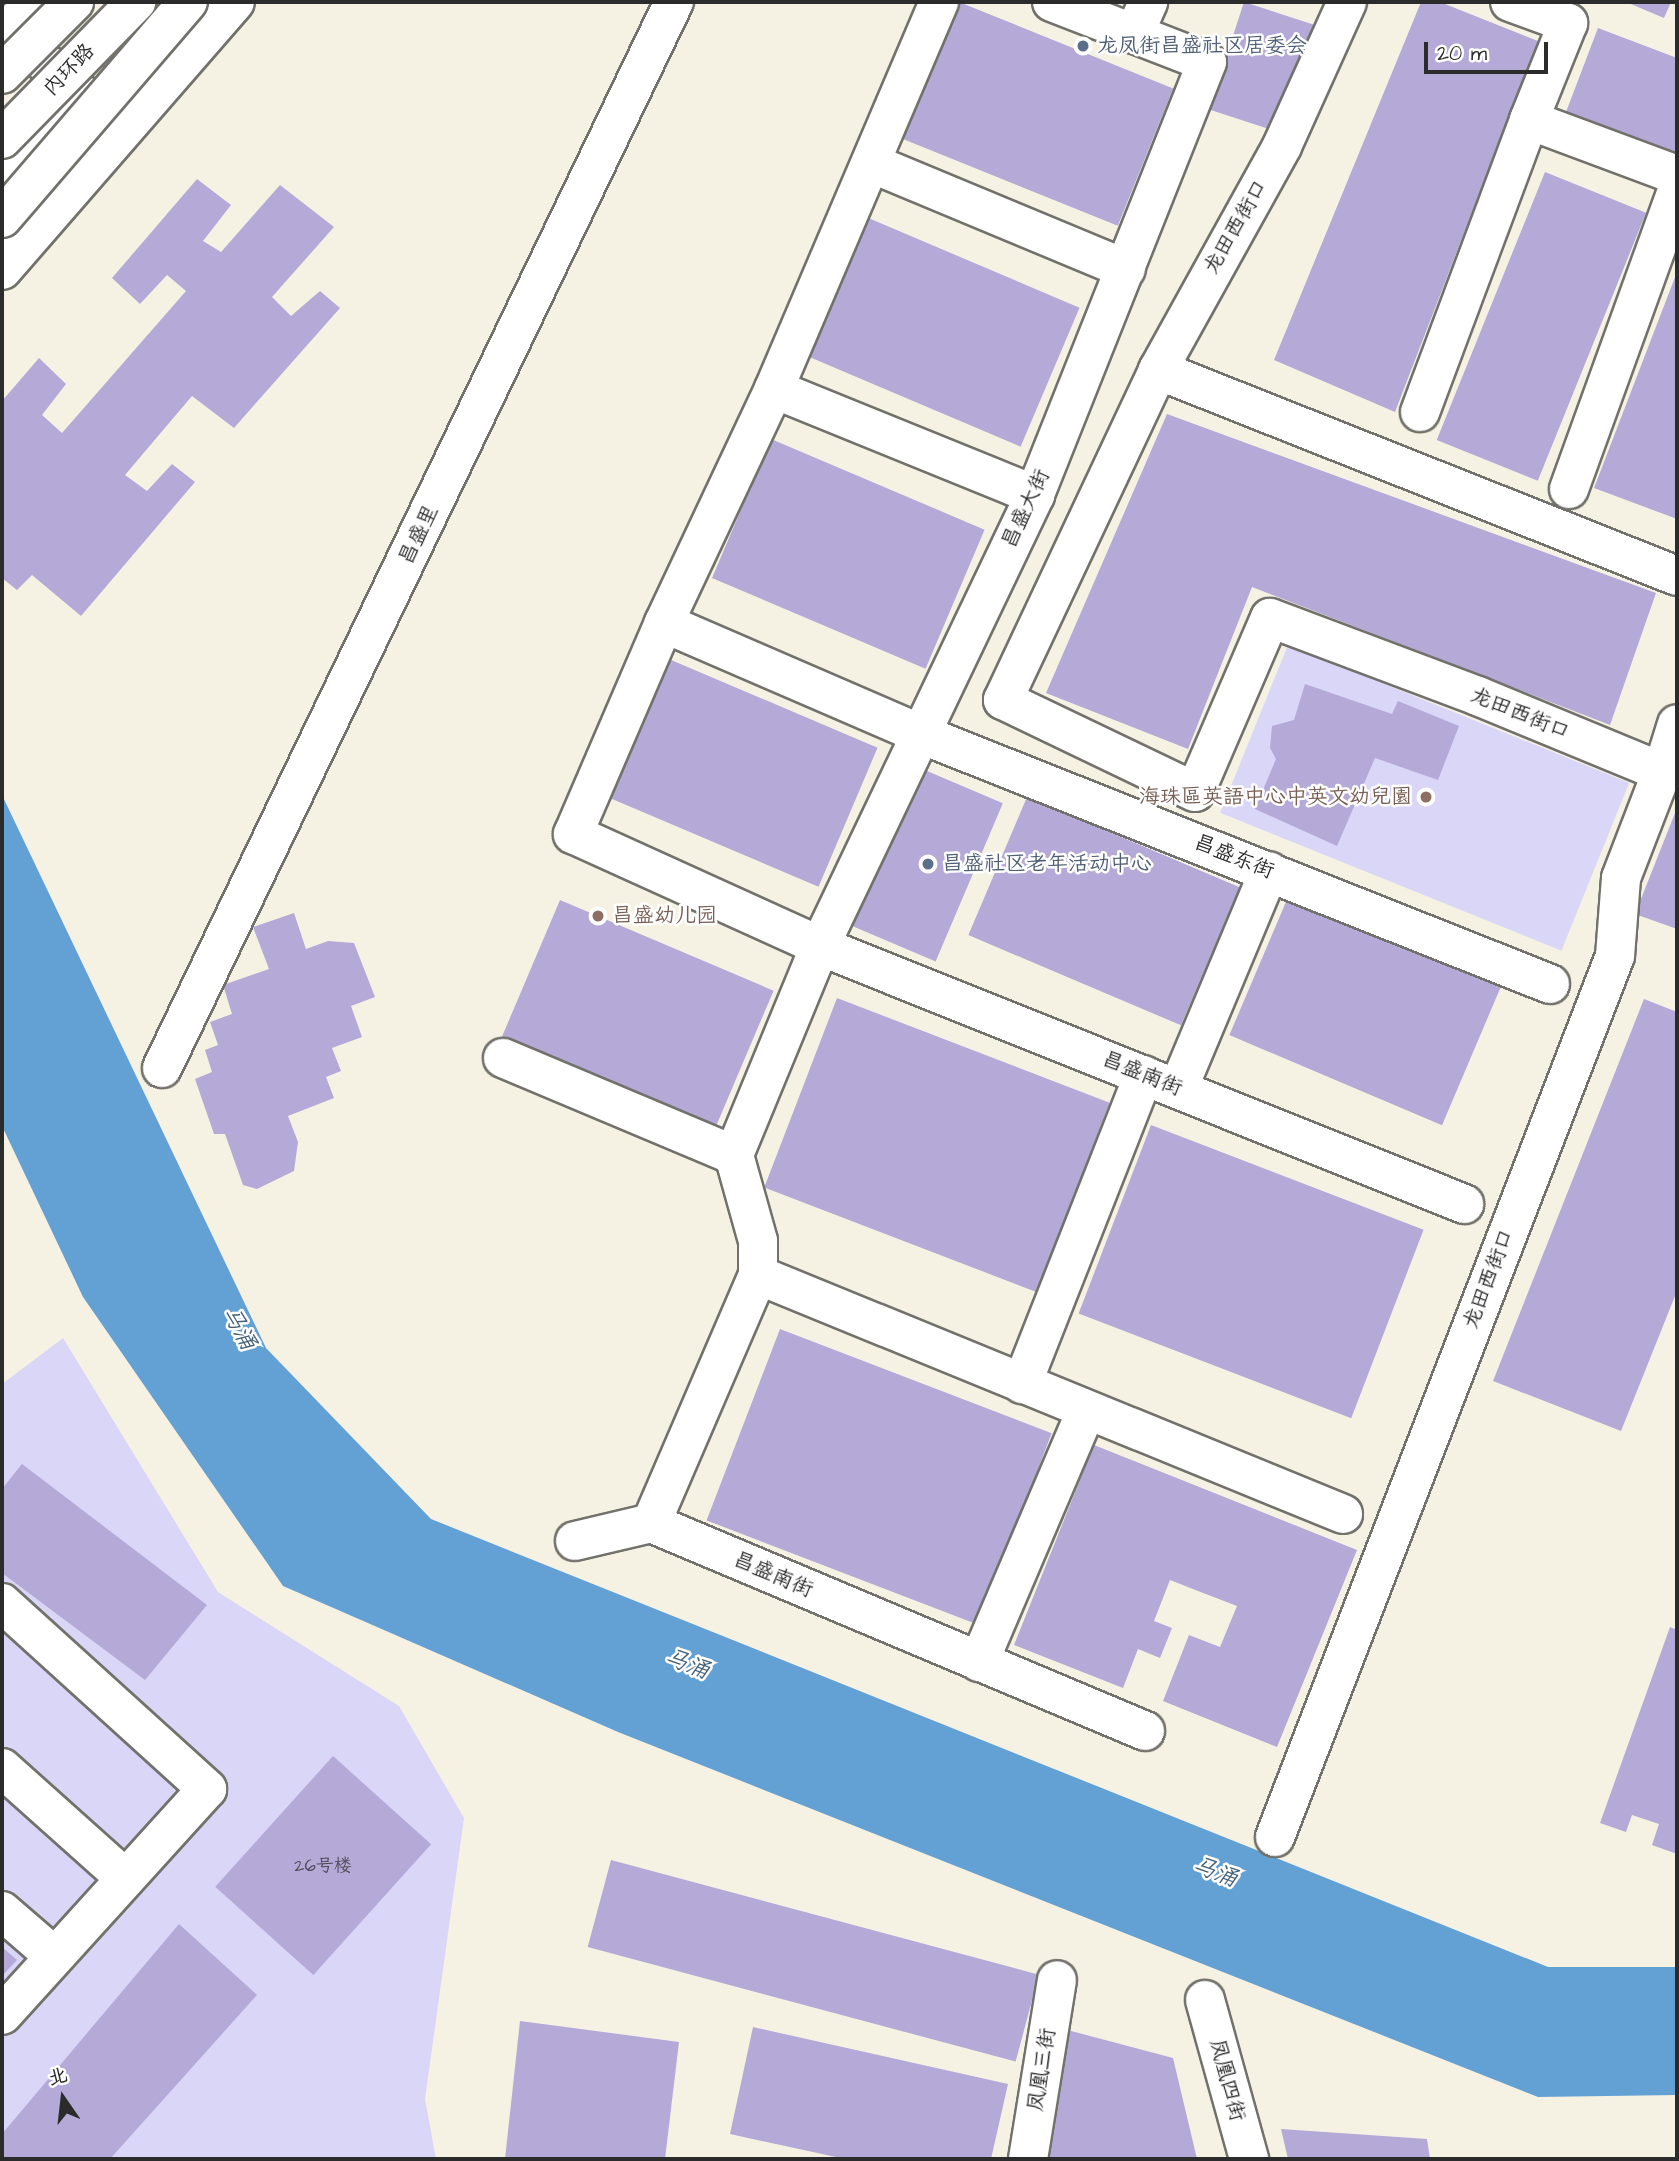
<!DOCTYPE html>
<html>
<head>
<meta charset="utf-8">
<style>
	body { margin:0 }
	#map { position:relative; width:1679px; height:2161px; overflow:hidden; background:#f6f2e3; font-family:"Architects Daughter","LXGW WenKai TC",sans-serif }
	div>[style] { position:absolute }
	.built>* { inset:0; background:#dad6f7; transform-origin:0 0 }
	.water>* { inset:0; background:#63a1d5 }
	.building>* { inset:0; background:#b5a9d8; transform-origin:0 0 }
	.roads { filter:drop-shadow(2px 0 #72716b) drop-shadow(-2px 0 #72716b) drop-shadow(0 2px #72716b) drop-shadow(0 -2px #72716b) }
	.minor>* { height:38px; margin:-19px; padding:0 19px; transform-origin:19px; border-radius:19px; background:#fff }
	.major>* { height:38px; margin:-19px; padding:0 19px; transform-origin:19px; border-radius:19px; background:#fff }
	.bridges { filter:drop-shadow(2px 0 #72716b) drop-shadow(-2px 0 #72716b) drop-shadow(0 2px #72716b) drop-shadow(0 -2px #72716b) }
	.highway-bridge>* { height:38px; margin:-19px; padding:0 19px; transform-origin:19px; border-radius:19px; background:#fff }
	.dots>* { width:19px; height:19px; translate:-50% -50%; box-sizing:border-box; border:4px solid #fff; border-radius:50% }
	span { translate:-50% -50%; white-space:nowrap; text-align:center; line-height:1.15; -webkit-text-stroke:5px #fff; paint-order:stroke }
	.number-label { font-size:18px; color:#4e4a56 }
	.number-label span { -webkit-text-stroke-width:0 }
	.service-label { font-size:21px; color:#4e5e75 }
	.left { translate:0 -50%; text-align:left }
	.street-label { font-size:21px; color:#2b2b2b }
	.education-label { font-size:21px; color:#785e54 }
	.right { translate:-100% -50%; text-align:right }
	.water-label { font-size:23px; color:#446077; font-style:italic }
	.frame { position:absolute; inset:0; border:4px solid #2b2b2b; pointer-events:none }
	.north { position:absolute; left:28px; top:2063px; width:70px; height:70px; -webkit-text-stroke:5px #fff; paint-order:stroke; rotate:346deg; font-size:19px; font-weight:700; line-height:28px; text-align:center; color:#2b2b2b }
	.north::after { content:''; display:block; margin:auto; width:24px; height:32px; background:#2b2b2b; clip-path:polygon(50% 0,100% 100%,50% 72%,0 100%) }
	.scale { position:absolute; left:1424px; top:42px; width:124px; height:32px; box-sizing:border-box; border:4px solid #2b2b2b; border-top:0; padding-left:9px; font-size:21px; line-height:24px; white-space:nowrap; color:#2b2b2b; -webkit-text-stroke:5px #fff; paint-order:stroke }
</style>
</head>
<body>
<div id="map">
	<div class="built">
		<div style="left:1288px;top:645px;width:368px;height:181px;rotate:22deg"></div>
		<div style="clip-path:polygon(63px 1338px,218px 1592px,399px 1706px,464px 1818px,425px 2099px,436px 2159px,2px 2159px,2px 1384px)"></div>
	</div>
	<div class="water">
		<div style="clip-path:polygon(2px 795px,266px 1348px,431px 1519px,1548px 1967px,1677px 1967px,1677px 2095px,1538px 2097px,618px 1732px,283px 1586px,83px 1297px,2px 1126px)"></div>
	</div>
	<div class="building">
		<div style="left:959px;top:2px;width:231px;height:148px;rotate:22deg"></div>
		<div style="left:1244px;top:2px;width:85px;height:113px;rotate:18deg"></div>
		<div style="clip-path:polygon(1421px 2px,1440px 2px,1538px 41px,1395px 412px,1274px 360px)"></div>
		<div style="clip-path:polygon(1626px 2px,1671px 2px,1664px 18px)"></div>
		<div style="clip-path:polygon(1598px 28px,1677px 58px,1677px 154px,1566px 112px)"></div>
		<div style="left:1545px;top:172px;width:109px;height:289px;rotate:22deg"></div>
		<div style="clip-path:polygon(197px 179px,231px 205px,203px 241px,221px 252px,280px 185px,334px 227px,272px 297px,291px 316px,320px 291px,340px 308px,234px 428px,192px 396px,125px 475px,147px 491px,172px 464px,195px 482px,81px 616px,32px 575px,17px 590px,2px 578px,2px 401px,39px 358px,66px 384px,42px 415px,62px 433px,186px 291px,167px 275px,140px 304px,112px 278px)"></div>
		<div style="left:866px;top:217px;width:232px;height:151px;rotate:23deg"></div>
		<div style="clip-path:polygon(1677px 272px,1677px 519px,1594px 488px)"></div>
		<div style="clip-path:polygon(1167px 414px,1656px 593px,1610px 725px,1252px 587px,1188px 749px,1046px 693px)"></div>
		<div style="left:771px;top:439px;width:232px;height:151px;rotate:23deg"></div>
		<div style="left:664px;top:657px;width:232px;height:151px;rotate:23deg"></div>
		<div style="clip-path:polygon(1305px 684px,1392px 714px,1398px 701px,1459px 726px,1438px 780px,1375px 758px,1337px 846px,1255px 809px,1276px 759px,1270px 748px,1272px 726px,1294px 720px)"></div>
		<div style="left:920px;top:768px;width:90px;height:172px;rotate:23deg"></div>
		<div style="left:1027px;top:797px;width:231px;height:150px;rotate:23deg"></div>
		<div style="clip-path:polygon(1677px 808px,1677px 929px,1635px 914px)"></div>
		<div style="left:1288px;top:897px;width:231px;height:150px;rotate:23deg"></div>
		<div style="left:560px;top:900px;width:232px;height:151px;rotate:23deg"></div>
		<div style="clip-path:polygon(294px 913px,306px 949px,328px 941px,354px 943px,375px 997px,351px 1006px,362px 1037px,332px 1048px,341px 1071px,326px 1077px,334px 1098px,288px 1116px,298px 1142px,294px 1171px,257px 1189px,243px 1185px,225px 1134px,214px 1134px,195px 1079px,212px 1072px,205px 1050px,218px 1045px,210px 1022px,232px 1014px,223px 985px,269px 969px,253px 927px)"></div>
		<div style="left:837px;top:998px;width:292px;height:203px;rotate:21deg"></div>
		<div style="clip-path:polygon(1644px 999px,1677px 1012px,1677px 1291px,1621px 1431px,1493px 1381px)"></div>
		<div style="left:1151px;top:1125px;width:292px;height:202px;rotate:21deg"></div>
		<div style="left:780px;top:1329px;width:291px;height:205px;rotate:21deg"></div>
		<div style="clip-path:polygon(1094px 1445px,1357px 1550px,1277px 1747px,1163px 1701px,1189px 1635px,1220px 1647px,1237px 1606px,1198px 1591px,1170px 1580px,1154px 1621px,1172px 1628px,1160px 1658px,1138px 1649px,1123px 1688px,1014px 1645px)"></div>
		<div style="clip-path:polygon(22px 1464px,207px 1605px,145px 1680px,2px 1573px,2px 1489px)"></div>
		<div style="clip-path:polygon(1670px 1627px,1677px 1630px,1677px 1854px,1652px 1845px,1659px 1824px,1632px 1815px,1626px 1832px,1600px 1823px)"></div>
		<div style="left:333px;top:1756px;width:132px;height:176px;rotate:42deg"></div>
		<div style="left:611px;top:1860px;width:443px;height:90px;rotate:15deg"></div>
		<div style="clip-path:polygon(179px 1924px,257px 1995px,110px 2159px,2px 2159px,2px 2134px)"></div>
		<div style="clip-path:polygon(2px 1947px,17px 1960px,2px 1976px)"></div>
		<div style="clip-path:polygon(520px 2021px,679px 2042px,665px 2159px,505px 2159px)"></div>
		<div style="clip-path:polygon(753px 2027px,1008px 2084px,991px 2159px,845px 2159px,730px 2134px)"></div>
		<div style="clip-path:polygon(1060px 2028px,1173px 2058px,1197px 2159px,1042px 2159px)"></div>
		<div style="clip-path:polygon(1281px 2129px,1427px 2139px,1430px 2159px,1288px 2159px)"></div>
	</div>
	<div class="roads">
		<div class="minor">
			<div style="left:939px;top:2px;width:421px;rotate:113.1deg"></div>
			<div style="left:774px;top:389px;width:259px;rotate:115.2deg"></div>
			<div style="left:664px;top:623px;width:230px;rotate:113.3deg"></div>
			<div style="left:573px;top:834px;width:271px;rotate:24.4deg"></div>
			<div style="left:820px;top:946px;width:694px;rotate:21.83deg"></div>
			<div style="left:1052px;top:2px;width:166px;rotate:21.2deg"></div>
			<div style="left:1207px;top:62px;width:466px;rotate:111.7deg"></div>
			<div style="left:1035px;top:495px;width:500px;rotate:115.5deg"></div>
			<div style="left:820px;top:946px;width:226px;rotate:112.4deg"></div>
			<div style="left:734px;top:1155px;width:89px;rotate:74.4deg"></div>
			<div style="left:758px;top:1241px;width:34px;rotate:90deg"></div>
			<div style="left:758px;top:1275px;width:632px;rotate:22.22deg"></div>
			<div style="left:1510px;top:2px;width:62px;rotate:19.9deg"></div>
			<div style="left:1568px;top:23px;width:105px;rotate:111.9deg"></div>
			<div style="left:1529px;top:120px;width:158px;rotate:20.4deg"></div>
			<div style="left:7px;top:30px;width:152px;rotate:40.7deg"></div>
			<div style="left:1134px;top:34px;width:35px;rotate:-66deg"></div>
			<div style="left:871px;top:163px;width:276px;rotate:22.6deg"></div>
			<div style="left:1158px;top:370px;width:558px;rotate:21.65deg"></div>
			<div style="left:774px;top:389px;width:282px;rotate:22.1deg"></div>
			<div style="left:1420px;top:412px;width:312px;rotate:-69.5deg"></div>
			<div style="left:1569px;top:489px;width:317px;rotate:-70.1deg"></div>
			<div style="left:664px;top:623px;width:277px;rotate:23.4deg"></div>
			<div style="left:918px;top:733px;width:680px;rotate:21.66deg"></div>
			<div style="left:1662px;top:772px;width:50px;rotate:-72.6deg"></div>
			<div style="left:503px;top:1058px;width:251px;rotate:22.8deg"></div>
			<div style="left:162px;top:1068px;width:1183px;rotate:-64.35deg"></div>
			<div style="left:1178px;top:1089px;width:236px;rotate:-67.3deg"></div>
			<div style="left:758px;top:1275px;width:270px;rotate:113.3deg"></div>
			<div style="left:651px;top:1523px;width:536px;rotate:22.83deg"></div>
			<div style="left:1022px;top:1384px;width:332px;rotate:-68.5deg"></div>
			<div style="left:575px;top:1541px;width:78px;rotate:-13.3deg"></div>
			<div style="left:2px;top:1603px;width:277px;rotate:42.2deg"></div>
			<div style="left:207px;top:1789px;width:305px;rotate:132.2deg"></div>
			<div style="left:979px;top:1662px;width:273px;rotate:-66.9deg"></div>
			<div style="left:2px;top:1768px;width:164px;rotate:41.8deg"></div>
			<div style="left:1275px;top:1837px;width:944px;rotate:-68.9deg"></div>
			<div style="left:1615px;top:956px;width:78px;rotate:-85.6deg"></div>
			<div style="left:1621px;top:878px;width:114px;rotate:-68.9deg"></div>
			<div style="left:1662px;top:772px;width:199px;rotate:-157.6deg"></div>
			<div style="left:1478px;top:696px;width:222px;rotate:-159.4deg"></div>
			<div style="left:1270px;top:618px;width:189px;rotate:113.3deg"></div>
			<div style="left:1195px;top:792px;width:213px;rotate:-154.4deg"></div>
			<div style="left:1003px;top:700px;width:365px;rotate:-64.8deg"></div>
			<div style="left:1158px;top:370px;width:256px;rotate:-61deg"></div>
			<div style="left:1282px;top:146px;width:158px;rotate:-65.7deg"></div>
			<div style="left:2px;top:1911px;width:69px;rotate:40.9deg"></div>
			<div style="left:1205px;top:2000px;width:165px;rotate:74.5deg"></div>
			<div style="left:1028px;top:2159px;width:181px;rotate:-80.8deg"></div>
		</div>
		<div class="major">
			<div style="left:2px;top:35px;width:47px;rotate:-45deg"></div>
			<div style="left:113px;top:48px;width:68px;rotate:-42.6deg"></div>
			<div style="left:2px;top:168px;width:72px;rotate:-47.8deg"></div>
			<div style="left:2px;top:270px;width:355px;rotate:-49deg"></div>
		</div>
	</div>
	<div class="bridges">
		<div class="highway-bridge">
			<div style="left:2px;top:74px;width:102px;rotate:-45deg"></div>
			<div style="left:2px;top:139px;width:192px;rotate:-45.6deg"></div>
			<div style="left:2px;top:218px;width:285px;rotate:-49.3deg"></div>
		</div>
	</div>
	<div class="dots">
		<div style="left:1083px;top:46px;background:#5c6f8a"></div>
		<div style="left:1426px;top:797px;background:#8d6e63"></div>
		<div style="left:928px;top:864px;background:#5c6f8a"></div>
		<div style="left:598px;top:916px;background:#8d6e63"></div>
	</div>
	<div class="number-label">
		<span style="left:323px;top:1866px">26号楼</span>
	</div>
	<div class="service-label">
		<span class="left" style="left:1097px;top:46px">龙凤街昌盛社区居委会</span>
		<span class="left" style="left:942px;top:864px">昌盛社区老年活动中心</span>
	</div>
	<div class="street-label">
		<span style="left:69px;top:70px;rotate:-46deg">内环路</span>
		<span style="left:1236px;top:227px;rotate:-60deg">龙田西街口</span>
		<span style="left:1026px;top:509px;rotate:-65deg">昌盛大街</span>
		<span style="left:419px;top:535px;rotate:-64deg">昌盛里</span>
		<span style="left:1520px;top:714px;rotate:22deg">龙田西街口</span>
		<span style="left:1234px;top:857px;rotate:22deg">昌盛东街</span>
		<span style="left:1142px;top:1074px;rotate:22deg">昌盛南街</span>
		<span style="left:1489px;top:1279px;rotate:-69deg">龙田西街口</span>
		<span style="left:773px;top:1575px;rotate:23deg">昌盛南街</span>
		<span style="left:1042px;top:2070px;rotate:-81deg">凤凰三街</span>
		<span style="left:1227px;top:2080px;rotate:75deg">凤凰四街</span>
	</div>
	<div class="education-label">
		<span class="right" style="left:1412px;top:797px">海珠區英語中心中英文幼兒園</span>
		<span class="left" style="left:612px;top:916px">昌盛幼儿园</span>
	</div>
	<div class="water-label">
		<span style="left:239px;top:1328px;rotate:61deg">马涌</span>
		<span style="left:687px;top:1664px;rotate:21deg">马涌</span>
		<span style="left:1215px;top:1872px;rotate:21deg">马涌</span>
	</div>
	<div class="frame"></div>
	<div class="north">北</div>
	<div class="scale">20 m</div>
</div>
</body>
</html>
